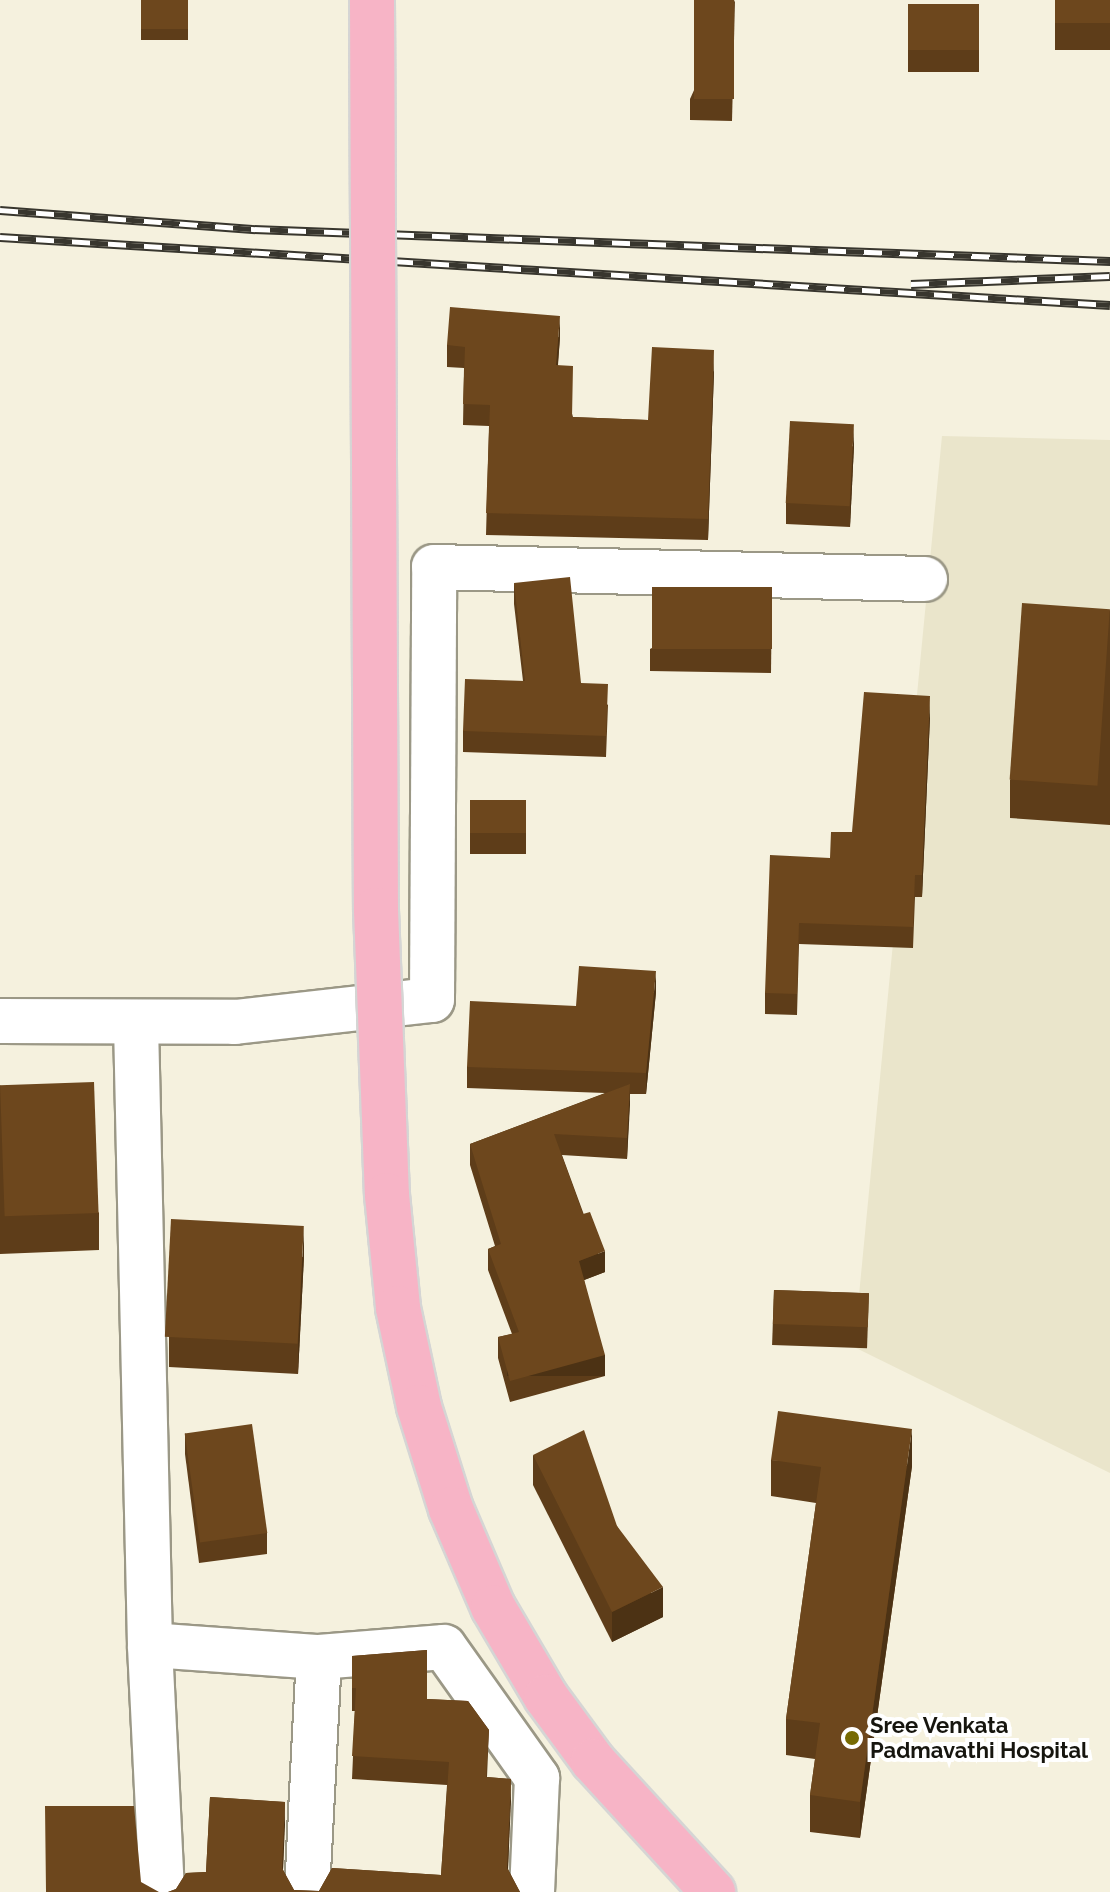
<!DOCTYPE html>
<html>
<head>
<meta charset="utf-8">
<style>
	body { margin:0 }
	#map { position:relative; width:1110px; height:1892px; overflow:hidden; background:#f5f1de; font-family:Raleway,sans-serif }
	div>[style] { position:absolute }
	.built>* { inset:0; background:#eae5cb }
	.roads { filter:drop-shadow(2px 0 #9b9886) drop-shadow(-2px 0 #9b9886) drop-shadow(0 2px #9b9886) drop-shadow(0 -2px #9b9886) }
	.street>* { height:44px; margin:-22px; padding:0 22px; transform-origin:22px; border-radius:22px; background:#fff }
	.rail>* { height:9px; margin-top:-4.5px; transform-origin:0; background:repeating-linear-gradient(90deg,#fff 0 18px,#38362e 0 36px); box-sizing:border-box; border-block:2px solid #38362e }
	.bridges { filter:drop-shadow(2px 0 #d5d5d4) drop-shadow(-2px 0 #d5d5d4) drop-shadow(0 2px #d5d5d4) drop-shadow(0 -2px #d5d5d4) }
	.highway-bridge>* { height:44px; margin:-22px; padding:0 22px; transform-origin:22px; border-radius:22px; background:#f7b4c6 }
	.wall>* { inset:0; background:#5e3d19; transform-origin:0 0 }
	.shaded-wall>* { inset:0; background:#4c3214; transform-origin:0 0 }
	.building>* { inset:0; background:#6d471d; transform-origin:0 0 }
	.dots>* { width:22px; height:22px; translate:-50% -50%; box-sizing:border-box; border:4px solid #fff; border-radius:50% }
	span { translate:-50% -50%; white-space:nowrap; text-align:center; line-height:1.15; -webkit-text-stroke:8px #fff; paint-order:stroke }
	.poi-label { font-size:22px; color:#16150e; font-weight:700 }
	.left { translate:0 -50%; text-align:left }
</style>
</head>
<body>
<div id="map">
	<div class="built">
		<div style="clip-path:polygon(942px 436px,1110px 440px,1110px 1473px,854px 1347px)"></div>
	</div>
	<div class="roads">
		<div class="street">
			<div style="left:0;top:1021px;width:235px;rotate:0.2deg"></div>
			<div style="left:235px;top:1022px;width:198px;rotate:-6.4deg"></div>
			<div style="left:432px;top:1000px;width:433px;rotate:-89.7deg"></div>
			<div style="left:434px;top:567px;width:491px;rotate:1.4deg"></div>
			<div style="left:136px;top:1024px;width:621px;rotate:88.71deg"></div>
			<div style="left:162px;top:1892px;width:247px;rotate:-92.8deg"></div>
			<div style="left:150px;top:1645px;width:169px;rotate:4.1deg"></div>
			<div style="left:307px;top:1892px;width:235px;rotate:-87.1deg"></div>
			<div style="left:319px;top:1657px;width:125px;rotate:-4.6deg"></div>
			<div style="left:444px;top:1647px;width:161px;rotate:54.6deg"></div>
			<div style="left:537px;top:1778px;width:114px;rotate:92.5deg"></div>
		</div>
	</div>
	<div class="rail">
		<div style="left:0;top:210px;width:253px;rotate:4.3deg"></div>
		<div style="left:252px;top:229px;width:859px;rotate:2.14deg"></div>
		<div style="left:0;top:237px;width:1112px;rotate:3.51deg"></div>
		<div style="left:911px;top:284px;width:199px;rotate:-2.3deg"></div>
	</div>
	<div class="bridges">
		<div class="highway-bridge">
			<div style="left:372px;top:0;width:910px;rotate:89.75deg"></div>
			<div style="left:376px;top:910px;width:285px;rotate:87.8deg"></div>
			<div style="left:387px;top:1195px;width:114px;rotate:84.4deg"></div>
			<div style="left:398px;top:1308px;width:101px;rotate:78deg"></div>
			<div style="left:419px;top:1407px;width:107px;rotate:72.6deg"></div>
			<div style="left:451px;top:1509px;width:107px;rotate:66.8deg"></div>
			<div style="left:493px;top:1607px;width:104px;rotate:59.5deg"></div>
			<div style="left:546px;top:1697px;width:79px;rotate:53.7deg"></div>
			<div style="left:593px;top:1761px;width:178px;rotate:47.5deg"></div>
		</div>
	</div>
	<div class="wall">
		<div style="left:141px;top:0;width:47px;height:40px"></div>
		<div style="clip-path:polygon(735px 0,732px 121px,690px 120px,690px 99px)"></div>
		<div style="left:1055px;top:0;width:55px;height:50px"></div>
		<div style="left:908px;top:4px;width:71px;height:68px"></div>
		<div style="clip-path:polygon(560px 337px,558px 365px,573px 417px,648px 420px,714px 371px,708px 540px,486px 535px,489px 426px,463px 425px,464px 368px,447px 367px,447px 345px)"></div>
		<div style="clip-path:polygon(854px 445px,850px 527px,786px 524px,786px 503px)"></div>
		<div style="clip-path:polygon(514px 583px,581px 683px,608px 705px,606px 757px,463px 752px,463px 731px,523px 681px,514px 604px)"></div>
		<div style="clip-path:polygon(772px 587px,771px 673px,650px 671px,650px 649px)"></div>
		<div style="clip-path:polygon(1110px 609px,1110px 825px,1010px 818px,1010px 780px)"></div>
		<div style="clip-path:polygon(930px 717px,922px 897px,915px 897px,913px 948px,799px 944px,797px 1015px,765px 1014px,765px 993px,830px 858px,852px 832px)"></div>
		<div style="left:470px;top:800px;width:56px;height:54px"></div>
		<div style="clip-path:polygon(656px 992px,646px 1094px,630px 1094px,627px 1159px,562px 1155px,605px 1272px,584px 1280px,605px 1376px,510px 1402px,498px 1358px,498px 1337px,512px 1334px,488px 1270px,488px 1249px,495px 1246px,470px 1165px,470px 1144px,605px 1093px,467px 1088px,467px 1067px,576px 1006px)"></div>
		<div style="clip-path:polygon(0 1085px,99px 1213px,99px 1250px,0 1254px)"></div>
		<div style="clip-path:polygon(304px 1256px,298px 1374px,169px 1367px,169px 1337px)"></div>
		<div style="left:774px;top:1290px;width:95px;height:55px;rotate:2deg"></div>
		<div style="clip-path:polygon(185px 1433px,267px 1533px,267px 1554px,199px 1563px,185px 1454px)"></div>
		<div style="clip-path:polygon(533px 1455px,617px 1526px,663px 1617px,612px 1642px,533px 1485px)"></div>
		<div style="clip-path:polygon(771px 1460px,912px 1466px,860px 1838px,810px 1832px,810px 1795px,815px 1759px,786px 1755px,786px 1719px,816px 1503px,771px 1496px)"></div>
		<div style="clip-path:polygon(427px 1650px,427px 1699px,468px 1701px,489px 1730px,487px 1777px,511px 1779px,508px 1869px,520px 1892px,168px 1892px,176px 1889px,186px 1873px,206px 1872px,210px 1797px,285px 1802px,283px 1870px,294px 1890px,319px 1891px,332px 1868px,441px 1875px,447px 1785px,352px 1779px,355px 1711px,352px 1711px,352px 1656px)"></div>
	</div>
	<div class="shaded-wall">
		<div style="clip-path:polygon(560px 316px,560px 337px,556px 386px,556px 365px)"></div>
		<div style="clip-path:polygon(714px 350px,714px 371px,708px 540px,708px 519px)"></div>
		<div style="clip-path:polygon(854px 424px,854px 445px,850px 527px,850px 506px)"></div>
		<div style="clip-path:polygon(930px 696px,930px 717px,922px 897px,922px 875px)"></div>
		<div style="clip-path:polygon(656px 971px,656px 992px,646px 1094px,646px 1073px)"></div>
		<div style="clip-path:polygon(630px 1084px,630px 1105px,627px 1159px,627px 1138px)"></div>
		<div style="clip-path:polygon(304px 1226px,304px 1256px,298px 1374px,298px 1344px)"></div>
		<div style="clip-path:polygon(605px 1251px,605px 1272px,579px 1282px,579px 1261px)"></div>
		<div style="left:605px;top:1355px;width:21px;height:98px;rotate:90deg"></div>
		<div style="clip-path:polygon(912px 1429px,912px 1466px,860px 1838px,860px 1802px)"></div>
		<div style="clip-path:polygon(663px 1587px,663px 1617px,612px 1642px,612px 1612px)"></div>
		<div style="clip-path:polygon(511px 1779px,511px 1802px,507px 1891px,507px 1868px)"></div>
		<div style="clip-path:polygon(285px 1802px,285px 1825px,282px 1892px,282px 1868px)"></div>
	</div>
	<div class="building">
		<div style="left:141px;top:0;width:47px;height:29px"></div>
		<div style="left:694px;top:0;width:40px;height:99px"></div>
		<div style="left:1055px;top:0;width:55px;height:23px"></div>
		<div style="left:908px;top:4px;width:71px;height:46px"></div>
		<div style="clip-path:polygon(450px 307px,560px 316px,556px 365px,573px 366px,572px 417px,648px 420px,652px 347px,714px 350px,708px 519px,486px 513px,490px 405px,463px 404px,465px 347px,447px 345px)"></div>
		<div style="left:790px;top:421px;width:64px;height:82px;rotate:3deg"></div>
		<div style="clip-path:polygon(570px 577px,581px 683px,608px 684px,606px 736px,463px 731px,465px 679px,525px 681px,514px 583px)"></div>
		<div style="left:652px;top:587px;width:120px;height:62px"></div>
		<div style="left:1022px;top:603px;width:88px;height:177px;rotate:4deg"></div>
		<div style="clip-path:polygon(864px 692px,930px 696px,922px 875px,915px 875px,913px 927px,799px 923px,797px 994px,765px 993px,770px 855px,830px 858px,831px 832px,852px 832px)"></div>
		<div style="left:470px;top:800px;width:56px;height:33px"></div>
		<div style="clip-path:polygon(579px 966px,656px 971px,646px 1073px,467px 1067px,470px 1001px,576px 1006px)"></div>
		<div style="left:94px;top:1082px;width:131px;height:94px;rotate:88deg"></div>
		<div style="clip-path:polygon(630px 1084px,627px 1138px,554px 1134px,583px 1214px,590px 1212px,605px 1251px,579px 1261px,605px 1355px,510px 1381px,498px 1337px,519px 1332px,488px 1249px,501px 1244px,470px 1144px)"></div>
		<div style="left:171px;top:1219px;width:133px;height:118px;rotate:3deg"></div>
		<div style="left:774px;top:1290px;width:95px;height:34px;rotate:2deg"></div>
		<div style="clip-path:polygon(778px 1411px,912px 1429px,860px 1802px,810px 1795px,820px 1723px,786px 1719px,821px 1467px,771px 1460px)"></div>
		<div style="left:252px;top:1424px;width:110px;height:68px;rotate:82deg"></div>
		<div style="clip-path:polygon(584px 1430px,617px 1526px,663px 1587px,612px 1612px,533px 1455px)"></div>
		<div style="clip-path:polygon(427px 1650px,427px 1699px,468px 1701px,489px 1730px,486px 1777px,511px 1779px,507px 1868px,520px 1892px,168px 1892px,176px 1889px,186px 1873px,206px 1872px,210px 1797px,285px 1802px,282px 1868px,294px 1890px,319px 1891px,332px 1868px,441px 1875px,449px 1762px,352px 1756px,356px 1688px,352px 1688px,352px 1656px)"></div>
		<div style="clip-path:polygon(45px 1806px,134px 1806px,141px 1882px,159px 1892px,46px 1892px)"></div>
	</div>
	<div class="dots">
		<div style="left:852px;top:1738px;background:#776a02"></div>
	</div>
	<div class="poi-label">
		<span class="left" style="left:870px;top:1738px">Sree Venkata<br>Padmavathi Hospital</span>
	</div>
</div>
</body>
</html>
